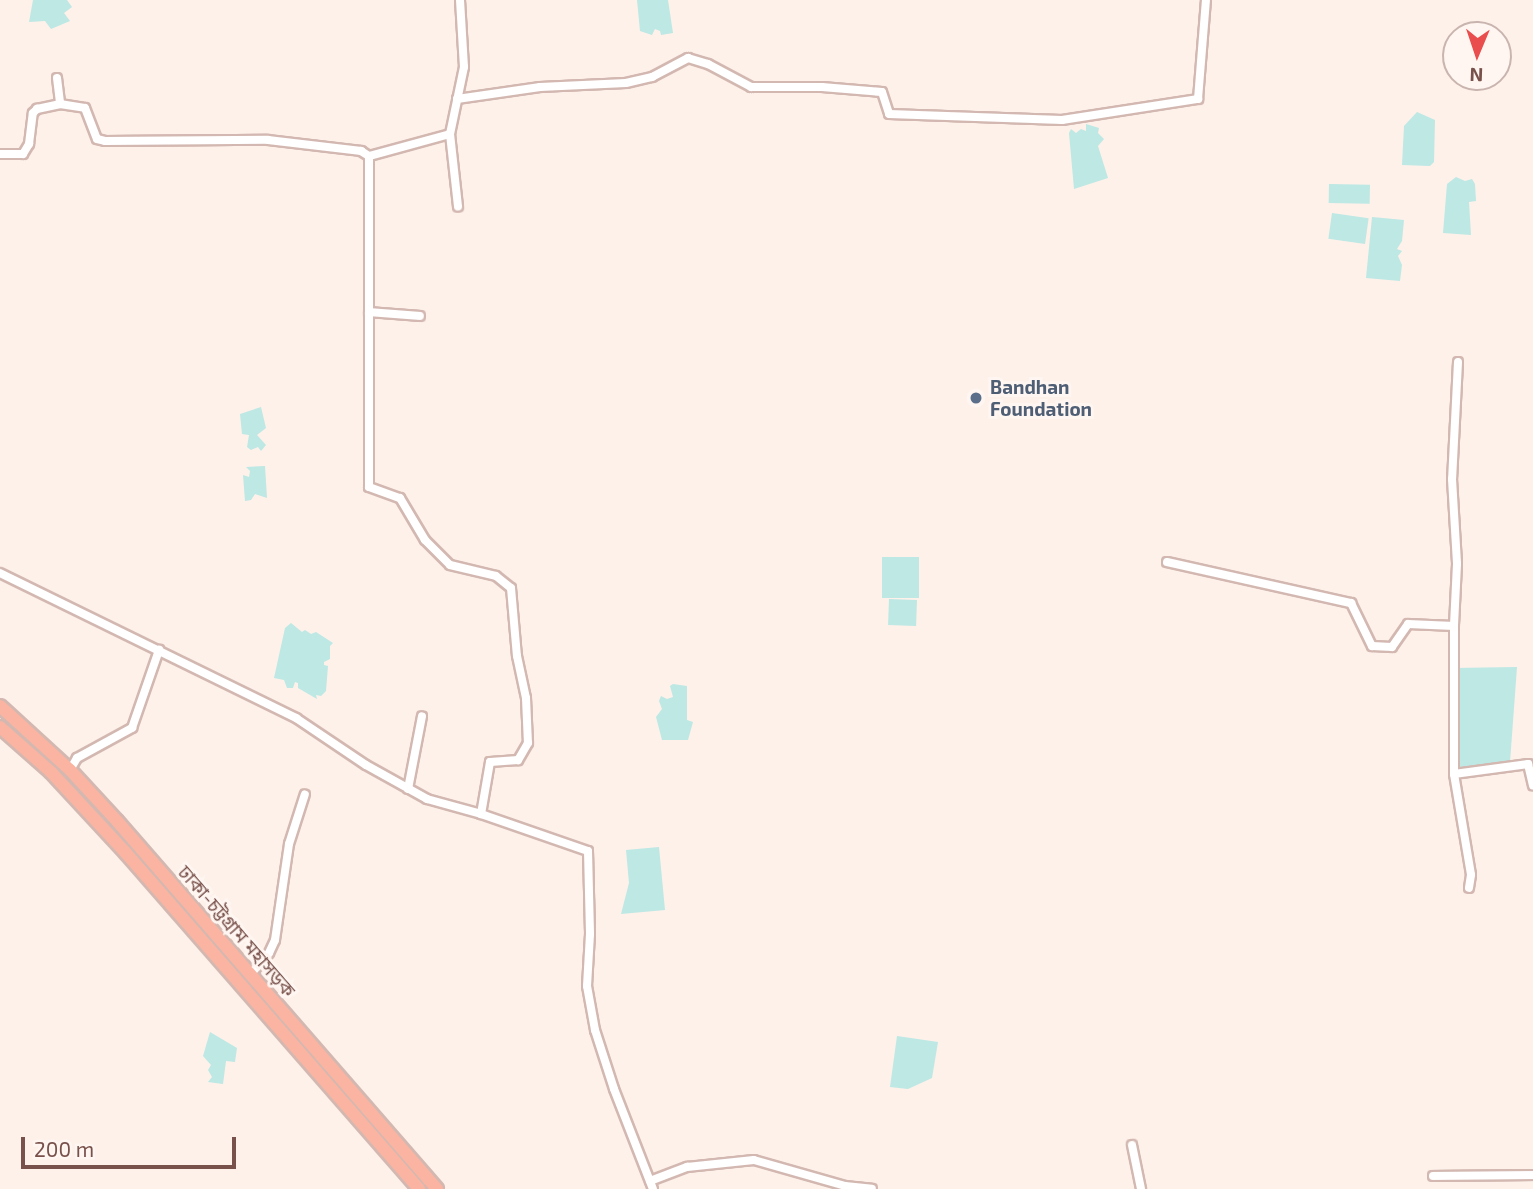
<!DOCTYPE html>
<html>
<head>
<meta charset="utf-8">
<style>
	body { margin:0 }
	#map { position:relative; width:1533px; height:1189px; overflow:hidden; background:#fdf1ea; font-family:"Exo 2","Noto Sans Bengali",sans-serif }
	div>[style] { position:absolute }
	.water>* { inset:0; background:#bde8e4; transform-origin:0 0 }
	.roads { filter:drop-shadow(2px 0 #d3b8b1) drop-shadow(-2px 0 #d3b8b1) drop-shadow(0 2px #d3b8b1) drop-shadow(0 -2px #d3b8b1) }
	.minor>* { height:8px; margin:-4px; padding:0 4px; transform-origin:4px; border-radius:4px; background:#fff }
	.trunk>* { height:12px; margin:-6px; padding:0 6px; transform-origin:6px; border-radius:6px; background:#fab4a1 }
	.dots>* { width:19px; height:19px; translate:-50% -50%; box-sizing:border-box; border:4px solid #fff6f1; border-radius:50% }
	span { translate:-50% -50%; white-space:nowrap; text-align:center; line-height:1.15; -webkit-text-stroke:6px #fff6f1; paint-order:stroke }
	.service-label { font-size:19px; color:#4e5e75; font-weight:700 }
	.left { translate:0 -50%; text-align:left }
	.street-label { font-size:19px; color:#79514b }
	.north { position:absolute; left:1442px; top:21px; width:70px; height:70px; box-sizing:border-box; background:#fff6f1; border:2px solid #c9b4af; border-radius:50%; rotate:182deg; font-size:19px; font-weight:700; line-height:28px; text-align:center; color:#79514b }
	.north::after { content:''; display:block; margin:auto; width:24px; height:32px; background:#e94d4d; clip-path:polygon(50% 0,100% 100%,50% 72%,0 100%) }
	.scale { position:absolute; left:21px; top:1137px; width:215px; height:32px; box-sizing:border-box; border:4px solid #79514b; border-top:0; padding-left:9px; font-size:21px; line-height:24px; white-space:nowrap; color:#79514b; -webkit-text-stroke:5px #fff6f1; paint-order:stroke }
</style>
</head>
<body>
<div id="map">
	<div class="water">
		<div style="clip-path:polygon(33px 0,67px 0,72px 7px,64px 13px,70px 21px,51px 29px,45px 21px,29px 22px)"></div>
		<div style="clip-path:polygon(637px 0,668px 0,673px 33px,661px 35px,660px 31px,655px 29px,652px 35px,640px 31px)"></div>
		<div style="clip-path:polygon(1417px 112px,1435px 120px,1434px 162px,1430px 166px,1402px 165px,1404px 126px)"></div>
		<div style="clip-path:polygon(1086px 124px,1099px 128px,1098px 133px,1104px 139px,1098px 146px,1108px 178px,1074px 189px,1069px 133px,1071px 129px,1076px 133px,1081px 129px,1086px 131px)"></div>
		<div style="clip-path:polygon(1456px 177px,1465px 181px,1472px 179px,1475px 184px,1476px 201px,1469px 202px,1471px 235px,1443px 233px,1447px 184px)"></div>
		<div style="left:1329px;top:184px;width:41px;height:19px;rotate:1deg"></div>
		<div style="left:1332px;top:213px;width:37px;height:26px;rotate:8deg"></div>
		<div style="clip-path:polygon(1372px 217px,1404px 220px,1402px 241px,1397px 249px,1402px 251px,1398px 256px,1402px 265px,1400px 281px,1366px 278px)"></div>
		<div style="clip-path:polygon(261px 407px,266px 428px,257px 435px,266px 445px,261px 451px,258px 447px,251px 450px,247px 447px,249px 435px,242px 434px,240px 414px)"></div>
		<div style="clip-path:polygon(265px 466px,267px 498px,255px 494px,251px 500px,245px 501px,243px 475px,249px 477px,250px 471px,246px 467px)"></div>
		<div style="left:882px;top:557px;width:37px;height:41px"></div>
		<div style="left:889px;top:599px;width:28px;height:26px;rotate:2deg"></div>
		<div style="clip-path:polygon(291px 623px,302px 632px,305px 630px,311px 634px,316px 632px,333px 643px,330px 646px,330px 659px,324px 662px,324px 665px,328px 666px,326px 691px,321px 696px,316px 695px,317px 699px,298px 688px,298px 683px,295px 682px,293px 688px,287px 688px,284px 680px,274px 678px,285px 628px)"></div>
		<div style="clip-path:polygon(1517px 667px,1510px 762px,1459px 774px,1454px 668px)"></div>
		<div style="clip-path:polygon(673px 684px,687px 686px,687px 720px,693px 722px,688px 740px,662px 740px,656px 717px,662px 709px,659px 701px,661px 696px,667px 699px,673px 697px,670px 686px)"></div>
		<div style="clip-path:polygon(659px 847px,665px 910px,621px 914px,629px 883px,626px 850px)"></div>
		<div style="clip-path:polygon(210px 1032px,237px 1048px,235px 1062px,226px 1061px,223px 1084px,208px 1082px,212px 1077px,208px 1070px,211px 1065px,203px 1056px)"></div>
		<div style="clip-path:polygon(897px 1036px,938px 1042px,932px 1078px,908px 1089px,890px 1087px)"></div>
	</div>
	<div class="roads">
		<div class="minor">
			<div style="left:460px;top:0;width:67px;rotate:86.6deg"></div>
			<div style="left:464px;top:67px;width:68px;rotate:101.8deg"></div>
			<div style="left:450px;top:134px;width:84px;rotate:164.8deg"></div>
			<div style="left:369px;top:156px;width:331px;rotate:90deg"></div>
			<div style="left:369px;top:487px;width:33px;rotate:20deg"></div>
			<div style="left:400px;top:498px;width:49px;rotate:59.2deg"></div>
			<div style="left:425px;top:540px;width:35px;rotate:45deg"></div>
			<div style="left:450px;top:565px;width:47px;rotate:13.4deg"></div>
			<div style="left:496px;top:576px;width:19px;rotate:39deg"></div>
			<div style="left:511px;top:588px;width:68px;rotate:85deg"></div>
			<div style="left:517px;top:656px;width:43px;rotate:77.9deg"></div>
			<div style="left:526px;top:698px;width:45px;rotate:87.5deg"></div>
			<div style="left:528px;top:743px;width:20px;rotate:120deg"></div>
			<div style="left:518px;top:760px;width:28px;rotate:176deg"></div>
			<div style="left:490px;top:762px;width:53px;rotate:99.8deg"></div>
			<div style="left:57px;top:78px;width:26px;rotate:83deg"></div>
			<div style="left:457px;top:99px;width:84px;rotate:-8.2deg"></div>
			<div style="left:540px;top:87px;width:86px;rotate:-2.7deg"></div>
			<div style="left:626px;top:83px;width:27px;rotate:-13deg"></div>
			<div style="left:652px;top:77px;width:41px;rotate:-27.8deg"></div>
			<div style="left:688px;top:58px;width:21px;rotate:17deg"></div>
			<div style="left:708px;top:64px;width:49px;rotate:28.1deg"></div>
			<div style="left:751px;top:87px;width:71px"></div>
			<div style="left:822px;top:87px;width:60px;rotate:4.8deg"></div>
			<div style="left:882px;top:92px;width:23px;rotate:72deg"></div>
			<div style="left:889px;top:114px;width:173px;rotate:2deg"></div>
			<div style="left:1062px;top:120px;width:138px;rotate:-8.8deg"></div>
			<div style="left:1198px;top:99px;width:99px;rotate:-85.4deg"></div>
			<div style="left:450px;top:134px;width:73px;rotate:83.7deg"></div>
			<div style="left:0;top:154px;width:23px"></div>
			<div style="left:23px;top:154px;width:12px;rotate:-59deg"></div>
			<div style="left:29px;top:144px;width:31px;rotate:-83deg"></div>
			<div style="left:33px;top:113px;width:6px;rotate:-45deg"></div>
			<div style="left:37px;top:109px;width:24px;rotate:-12deg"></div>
			<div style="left:60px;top:104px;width:25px;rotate:9deg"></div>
			<div style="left:85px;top:108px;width:33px;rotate:69deg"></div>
			<div style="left:97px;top:139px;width:8px;rotate:14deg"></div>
			<div style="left:105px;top:141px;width:163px;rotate:-0.4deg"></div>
			<div style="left:268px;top:140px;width:94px;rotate:6.7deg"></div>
			<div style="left:361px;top:151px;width:9px;rotate:32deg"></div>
			<div style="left:369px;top:312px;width:51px;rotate:4.5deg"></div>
			<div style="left:1458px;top:362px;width:117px;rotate:92.9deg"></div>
			<div style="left:1452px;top:479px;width:85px;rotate:86.6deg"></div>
			<div style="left:1457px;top:564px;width:62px;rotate:92.8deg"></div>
			<div style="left:1454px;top:626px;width:148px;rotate:90deg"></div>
			<div style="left:1454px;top:774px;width:102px;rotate:80.4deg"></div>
			<div style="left:1471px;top:875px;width:13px;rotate:99deg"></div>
			<div style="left:1167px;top:562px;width:189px;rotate:12.6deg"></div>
			<div style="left:1351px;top:603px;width:48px;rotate:64deg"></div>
			<div style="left:1372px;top:646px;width:20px;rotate:3deg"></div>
			<div style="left:1392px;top:647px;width:28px;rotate:-55deg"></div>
			<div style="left:1408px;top:624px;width:46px;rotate:2.5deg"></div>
			<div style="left:0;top:573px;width:330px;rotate:26.1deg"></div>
			<div style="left:296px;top:718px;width:84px;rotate:33.9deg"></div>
			<div style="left:366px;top:765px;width:70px;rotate:29.1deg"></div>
			<div style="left:427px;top:799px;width:56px;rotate:15.5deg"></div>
			<div style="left:481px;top:814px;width:113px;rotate:19.1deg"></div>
			<div style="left:588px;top:851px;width:83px;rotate:88.6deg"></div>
			<div style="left:590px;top:934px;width:52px;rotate:93.3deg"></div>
			<div style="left:587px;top:986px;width:45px;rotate:79.7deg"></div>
			<div style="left:595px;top:1030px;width:62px;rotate:72.1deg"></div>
			<div style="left:614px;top:1089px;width:107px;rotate:68.7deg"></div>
			<div style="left:70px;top:770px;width:14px;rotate:-60deg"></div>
			<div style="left:77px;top:758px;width:63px;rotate:-28.6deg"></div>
			<div style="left:132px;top:728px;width:83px;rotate:-70.9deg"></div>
			<div style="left:1454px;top:774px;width:75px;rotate:-7.7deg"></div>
			<div style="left:1528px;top:764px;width:22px;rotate:77deg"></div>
			<div style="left:408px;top:789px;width:74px;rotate:-79.1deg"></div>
			<div style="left:250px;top:975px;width:29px;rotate:-49deg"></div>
			<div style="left:269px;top:953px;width:14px;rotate:-65deg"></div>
			<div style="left:275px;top:940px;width:97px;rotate:-81.7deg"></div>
			<div style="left:289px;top:844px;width:52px;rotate:-72.3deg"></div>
			<div style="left:1132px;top:1145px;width:45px;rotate:78.4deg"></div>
			<div style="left:1433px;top:1176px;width:100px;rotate:-0.6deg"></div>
			<div style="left:650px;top:1181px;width:40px;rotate:-21deg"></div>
			<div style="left:687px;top:1167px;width:67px;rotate:-6deg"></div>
			<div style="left:754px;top:1160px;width:95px;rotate:15.9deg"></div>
			<div style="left:845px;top:1186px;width:27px;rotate:6deg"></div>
		</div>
		<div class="trunk">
			<div style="left:0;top:706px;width:95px;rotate:42.4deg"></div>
			<div style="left:70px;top:770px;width:69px;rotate:47.3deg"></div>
			<div style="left:117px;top:821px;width:488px;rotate:49deg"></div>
			<div style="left:0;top:727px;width:68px;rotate:41.4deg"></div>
			<div style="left:51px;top:772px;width:110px;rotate:47.2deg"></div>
			<div style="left:126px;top:853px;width:446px;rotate:48.9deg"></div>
		</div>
	</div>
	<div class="dots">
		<div style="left:976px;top:398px;background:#5c6f8a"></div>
	</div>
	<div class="service-label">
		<span class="left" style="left:990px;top:398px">Bandhan<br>Foundation</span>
	</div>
	<div class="street-label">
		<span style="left:237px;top:931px;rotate:49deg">ঢাকা-চট্টগ্রাম মহাসড়ক</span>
	</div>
	<div class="north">N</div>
	<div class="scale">200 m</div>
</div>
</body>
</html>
